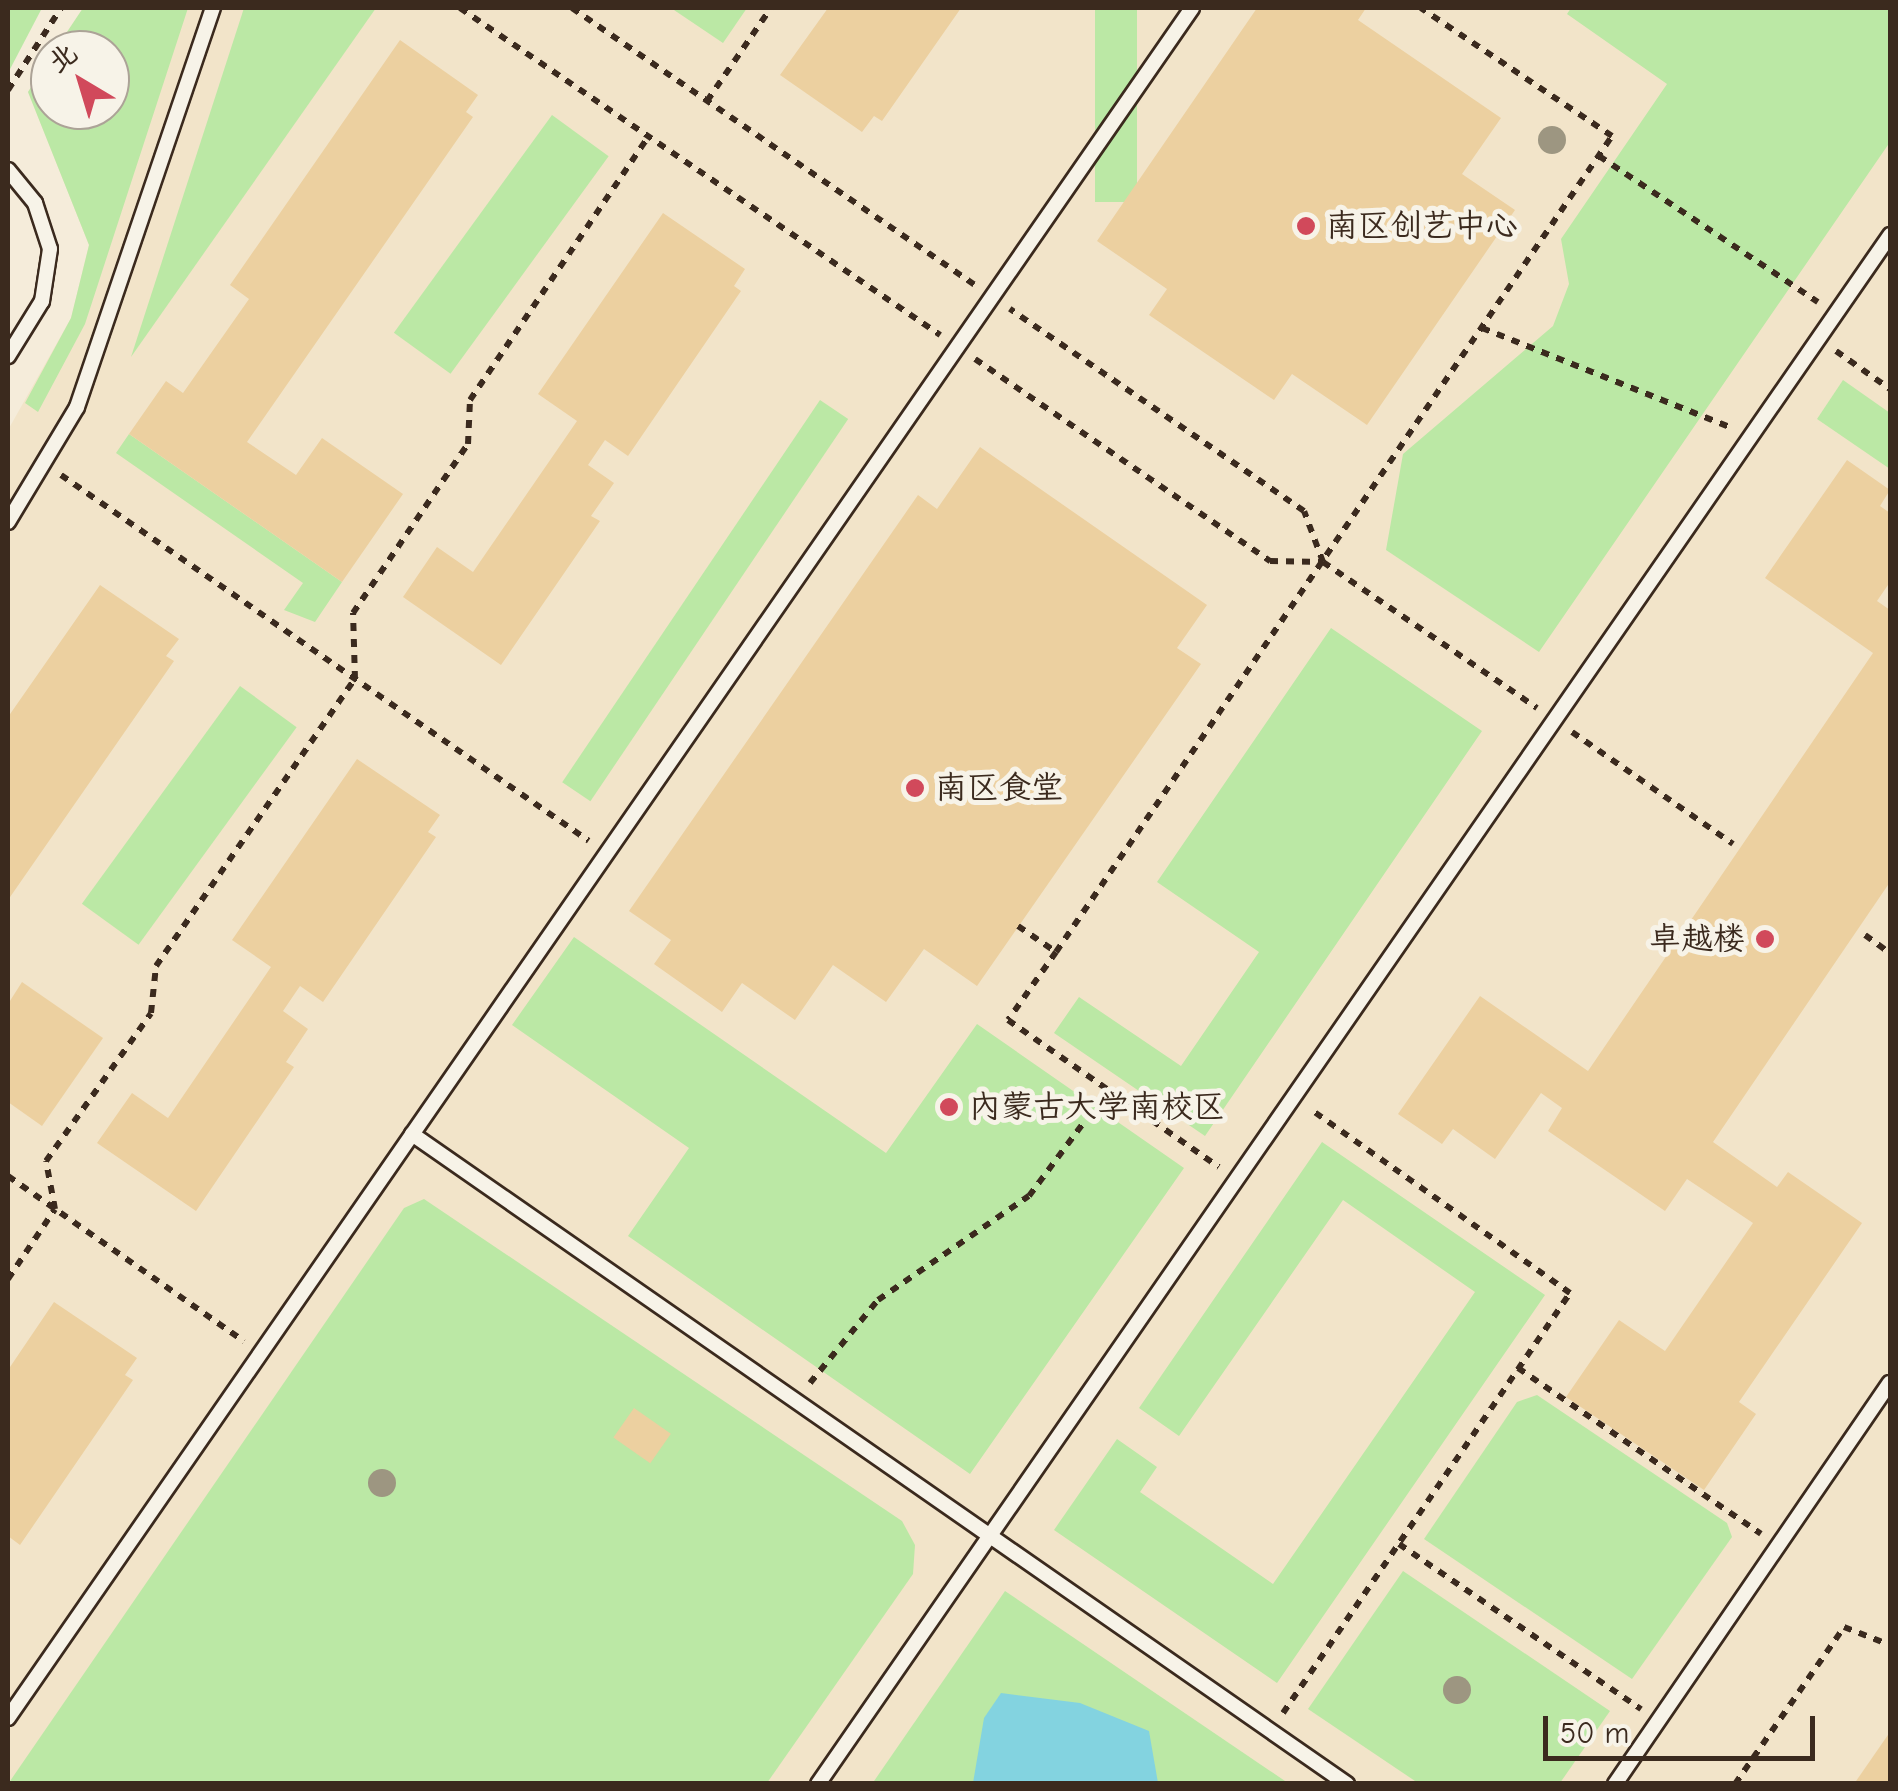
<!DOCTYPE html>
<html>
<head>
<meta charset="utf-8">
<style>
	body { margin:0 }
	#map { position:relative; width:1898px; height:1791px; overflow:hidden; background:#f5ecda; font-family:"Comic Neue","LXGW WenKai TC",sans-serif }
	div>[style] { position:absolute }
	.built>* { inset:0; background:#f2e4c9 }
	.green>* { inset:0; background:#bbe8a5; transform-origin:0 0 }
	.water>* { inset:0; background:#83d3e0 }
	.building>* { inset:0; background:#ecd0a0; transform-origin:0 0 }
	.path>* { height:6px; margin-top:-3px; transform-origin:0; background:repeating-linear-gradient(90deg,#3b2a1e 0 8px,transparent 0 16px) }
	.roads { filter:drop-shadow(2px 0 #3b2a1e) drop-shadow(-2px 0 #3b2a1e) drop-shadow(0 2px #3b2a1e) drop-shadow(0 -2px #3b2a1e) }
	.lane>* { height:14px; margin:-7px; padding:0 7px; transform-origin:7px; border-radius:7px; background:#f7f3e8 }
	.trees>* { width:28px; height:28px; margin:-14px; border-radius:50%; background:#9d9681 }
	.dots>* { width:28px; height:28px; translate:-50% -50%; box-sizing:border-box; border:5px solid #f7f3e8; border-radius:50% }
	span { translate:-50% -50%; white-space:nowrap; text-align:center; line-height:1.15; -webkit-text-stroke:10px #f7f3e8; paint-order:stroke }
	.poi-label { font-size:32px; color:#3b2a1e }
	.left { translate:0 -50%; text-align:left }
	.right { translate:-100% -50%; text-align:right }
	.frame { position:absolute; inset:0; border:10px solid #3b2a1e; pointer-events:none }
	.north { position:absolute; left:30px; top:30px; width:100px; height:100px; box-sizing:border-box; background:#f7f3e8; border:2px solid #aca397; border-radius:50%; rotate:322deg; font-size:28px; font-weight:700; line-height:40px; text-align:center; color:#3b2a1e }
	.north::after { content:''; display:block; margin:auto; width:35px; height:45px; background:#d1495b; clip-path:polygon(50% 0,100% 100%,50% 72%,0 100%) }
	.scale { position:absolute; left:1543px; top:1716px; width:272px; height:45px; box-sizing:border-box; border:5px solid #3b2a1e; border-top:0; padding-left:12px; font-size:30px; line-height:35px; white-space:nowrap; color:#3b2a1e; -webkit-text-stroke:8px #f7f3e8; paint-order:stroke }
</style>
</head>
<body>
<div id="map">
	<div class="built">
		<div style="clip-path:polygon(83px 8px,1890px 8px,1890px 1783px,8px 1783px,8px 430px,71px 318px,89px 245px,28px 92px,50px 58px,50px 110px,110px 110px,110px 50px,55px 50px)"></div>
	</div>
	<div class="green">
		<div style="clip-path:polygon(8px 8px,42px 8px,8px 73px)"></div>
		<div style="clip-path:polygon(83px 8px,188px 8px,85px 324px,38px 412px,25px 403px,71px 318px,89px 245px,28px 92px,50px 58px,50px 110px,110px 110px,110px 50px,55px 50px)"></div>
		<div style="clip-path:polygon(244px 8px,376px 8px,131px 357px)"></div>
		<div style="clip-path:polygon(671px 8px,747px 8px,723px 43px)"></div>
		<div style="left:1095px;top:8px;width:42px;height:194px"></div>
		<div style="clip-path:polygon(1571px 8px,1890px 8px,1890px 142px,1539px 652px,1386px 550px,1403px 454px,1553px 326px,1569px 284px,1561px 239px,1667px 84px,1567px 14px)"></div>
		<div style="left:552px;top:115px;width:70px;height:269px;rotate:36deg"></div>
		<div style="clip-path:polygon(1843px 380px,1890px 413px,1890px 469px,1817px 419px)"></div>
		<div style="left:820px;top:400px;width:34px;height:461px;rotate:34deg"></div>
		<div style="clip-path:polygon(129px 434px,342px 582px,315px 622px,284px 610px,303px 583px,116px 453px)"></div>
		<div style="clip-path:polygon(1331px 628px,1482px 731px,1205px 1136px,1054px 1033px,1079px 997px,1181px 1066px,1259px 952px,1157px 882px)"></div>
		<div style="left:240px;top:686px;width:70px;height:269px;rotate:36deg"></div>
		<div style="clip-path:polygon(574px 937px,886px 1153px,977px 1024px,1184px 1168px,970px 1474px,628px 1236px,689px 1148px,512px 1025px)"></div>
		<div style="clip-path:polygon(1322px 1142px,1545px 1295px,1277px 1683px,1054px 1530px,1117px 1439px,1157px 1467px,1140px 1492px,1273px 1584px,1475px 1292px,1343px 1200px,1179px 1436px,1139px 1408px)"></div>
		<div style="clip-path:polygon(424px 1199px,902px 1521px,915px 1545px,913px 1574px,767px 1783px,8px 1784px,404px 1208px)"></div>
		<div style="clip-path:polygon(1537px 1395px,1727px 1523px,1732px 1537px,1632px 1679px,1424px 1539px,1517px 1402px)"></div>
		<div style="clip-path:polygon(1403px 1571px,1610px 1711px,1560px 1783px,1418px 1783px,1308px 1709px)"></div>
		<div style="clip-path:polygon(1005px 1591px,1288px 1783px,872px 1784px)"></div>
	</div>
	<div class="water">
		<div style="clip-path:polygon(1001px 1693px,1080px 1703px,1149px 1731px,1158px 1783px,973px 1783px,984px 1718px)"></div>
	</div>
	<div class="building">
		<div style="clip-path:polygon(828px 8px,961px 8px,882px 121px,874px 116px,862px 132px,780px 75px)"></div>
		<div style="clip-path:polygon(1257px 8px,1366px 8px,1358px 20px,1501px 118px,1462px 174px,1515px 210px,1367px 425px,1292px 374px,1274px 400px,1149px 315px,1167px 289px,1097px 241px)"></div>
		<div style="clip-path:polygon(400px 40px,478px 95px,466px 112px,473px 117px,247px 442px,296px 475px,322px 438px,403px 494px,342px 582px,129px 434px,166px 381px,183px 393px,249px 299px,230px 285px)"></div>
		<div style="clip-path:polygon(663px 213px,745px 269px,734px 286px,741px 291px,628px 456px,605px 440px,588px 465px,614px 483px,591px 516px,600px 521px,501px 665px,403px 597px,437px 547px,473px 572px,577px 421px,538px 394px)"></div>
		<div style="clip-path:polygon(980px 447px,1207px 605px,1177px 648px,1201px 664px,977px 986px,924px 949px,886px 1002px,833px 965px,795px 1020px,742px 983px,722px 1012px,654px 964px,671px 940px,629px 911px,918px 495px,937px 509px)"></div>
		<div style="clip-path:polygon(1847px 460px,1890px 490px,1880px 506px,1890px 513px,1890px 582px,1877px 601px,1890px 610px,1890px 882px,1713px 1142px,1777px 1187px,1788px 1172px,1862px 1223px,1739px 1402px,1756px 1414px,1704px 1490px,1566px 1397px,1619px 1320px,1665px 1351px,1753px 1223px,1687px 1179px,1665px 1211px,1548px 1131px,1562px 1108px,1541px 1093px,1495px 1159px,1453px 1129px,1442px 1144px,1398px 1114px,1480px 996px,1588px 1071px,1873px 653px,1765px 578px)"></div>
		<div style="clip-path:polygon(100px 585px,179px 639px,166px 656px,174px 661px,8px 900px,8px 717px)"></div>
		<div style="clip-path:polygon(357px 759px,440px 815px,428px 832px,436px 837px,323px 1002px,300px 986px,283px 1011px,308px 1029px,286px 1062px,294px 1067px,196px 1211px,97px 1143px,132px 1093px,168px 1118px,271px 967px,232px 940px)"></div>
		<div style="clip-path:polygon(22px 982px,103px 1038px,42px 1126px,8px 1102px,8px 1004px)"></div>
		<div style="clip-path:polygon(54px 1302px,137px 1358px,125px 1375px,133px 1380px,20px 1545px,8px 1536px,8px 1370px)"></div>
		<div style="left:634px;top:1408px;width:45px;height:36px;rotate:35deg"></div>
		<div style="clip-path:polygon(1890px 1732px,1890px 1784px,1854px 1784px)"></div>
	</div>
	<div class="path">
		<div style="left:460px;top:8px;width:581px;rotate:34.26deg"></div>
		<div style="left:572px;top:8px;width:488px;rotate:34.5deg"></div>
		<div style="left:8px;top:90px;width:98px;rotate:-57.1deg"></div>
		<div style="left:707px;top:101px;width:113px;rotate:-55.5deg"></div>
		<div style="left:1599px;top:156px;width:263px;rotate:33.7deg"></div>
		<div style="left:1482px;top:328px;width:269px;rotate:21.8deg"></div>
		<div style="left:1836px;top:351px;width:66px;rotate:35.1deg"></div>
		<div style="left:975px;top:359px;width:358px;rotate:34.4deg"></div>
		<div style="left:1270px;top:561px;width:53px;rotate:1.1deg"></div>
		<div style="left:1323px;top:562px;width:54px;rotate:-110.4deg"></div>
		<div style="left:1304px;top:511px;width:357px;rotate:-145.5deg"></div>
		<div style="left:61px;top:475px;width:642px;rotate:34.73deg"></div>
		<div style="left:1323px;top:562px;width:259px;rotate:34.3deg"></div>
		<div style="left:1572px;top:732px;width:196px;rotate:34.8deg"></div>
		<div style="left:1018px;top:926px;width:46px;rotate:34.4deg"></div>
		<div style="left:1056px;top:952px;width:83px;rotate:125.2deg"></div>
		<div style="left:1008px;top:1020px;width:257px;rotate:34.9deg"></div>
		<div style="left:1865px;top:935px;width:31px;rotate:36deg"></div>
		<div style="left:1056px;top:952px;width:987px;rotate:-55.73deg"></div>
		<div style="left:1612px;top:136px;width:230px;rotate:-146.2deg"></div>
		<div style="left:8px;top:1176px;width:288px;rotate:35deg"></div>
		<div style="left:8px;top:1279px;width:84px;rotate:-56.1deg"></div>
		<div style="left:55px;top:1209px;width:49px;rotate:-100.6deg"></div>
		<div style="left:46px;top:1161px;width:181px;rotate:-54.6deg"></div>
		<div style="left:151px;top:1013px;width:47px;rotate:-83.9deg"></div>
		<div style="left:156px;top:966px;width:349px;rotate:-55.3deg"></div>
		<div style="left:355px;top:679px;width:66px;rotate:-91.7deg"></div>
		<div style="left:353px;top:613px;width:204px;rotate:-55.8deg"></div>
		<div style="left:468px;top:444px;width:44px;rotate:-87.4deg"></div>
		<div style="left:470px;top:400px;width:319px;rotate:-55.9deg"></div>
		<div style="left:1518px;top:1368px;width:294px;rotate:34.3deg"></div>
		<div style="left:810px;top:1383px;width:107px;rotate:-50.7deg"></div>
		<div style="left:878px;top:1300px;width:183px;rotate:-34.6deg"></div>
		<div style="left:1029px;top:1196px;width:132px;rotate:-53.3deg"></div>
		<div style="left:1399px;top:1544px;width:293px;rotate:34.3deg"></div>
		<div style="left:1283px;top:1713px;width:509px;rotate:-55.65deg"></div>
		<div style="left:1570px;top:1293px;width:319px;rotate:-144.7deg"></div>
		<div style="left:1735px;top:1784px;width:191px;rotate:-55.2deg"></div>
		<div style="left:1844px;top:1627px;width:49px;rotate:21.4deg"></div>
	</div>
	<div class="roads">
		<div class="lane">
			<div style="left:8px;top:170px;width:43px;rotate:50.7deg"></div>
			<div style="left:35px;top:203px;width:48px;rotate:71.9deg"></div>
			<div style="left:50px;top:249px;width:53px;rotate:98.7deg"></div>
			<div style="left:42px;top:301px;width:65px;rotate:121.7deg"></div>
			<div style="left:8px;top:522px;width:134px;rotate:-59deg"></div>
			<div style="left:77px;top:407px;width:422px;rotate:-71.2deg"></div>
			<div style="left:412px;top:1134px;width:1139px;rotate:34.81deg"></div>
			<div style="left:8px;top:1718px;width:2080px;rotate:-55.3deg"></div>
			<div style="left:818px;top:1784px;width:1884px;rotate:-55.31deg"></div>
			<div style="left:1615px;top:1784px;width:486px;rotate:-55.6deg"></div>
		</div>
	</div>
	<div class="trees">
		<div style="left:1552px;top:140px"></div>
		<div style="left:382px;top:1483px"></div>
		<div style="left:1457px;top:1690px"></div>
	</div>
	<div class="dots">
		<div style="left:1306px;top:226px;background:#d1495b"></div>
		<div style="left:915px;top:788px;background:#d1495b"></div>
		<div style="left:1765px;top:939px;background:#d1495b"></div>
		<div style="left:949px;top:1107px;background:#d1495b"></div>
	</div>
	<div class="poi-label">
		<span class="left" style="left:1326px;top:226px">南区创艺中心</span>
		<span class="left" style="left:935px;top:788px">南区食堂</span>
		<span class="right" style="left:1745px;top:939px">卓越楼</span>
		<span class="left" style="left:969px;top:1107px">内蒙古大学南校区</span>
	</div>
	<div class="frame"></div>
	<div class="north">北</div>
	<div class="scale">50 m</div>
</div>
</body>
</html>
